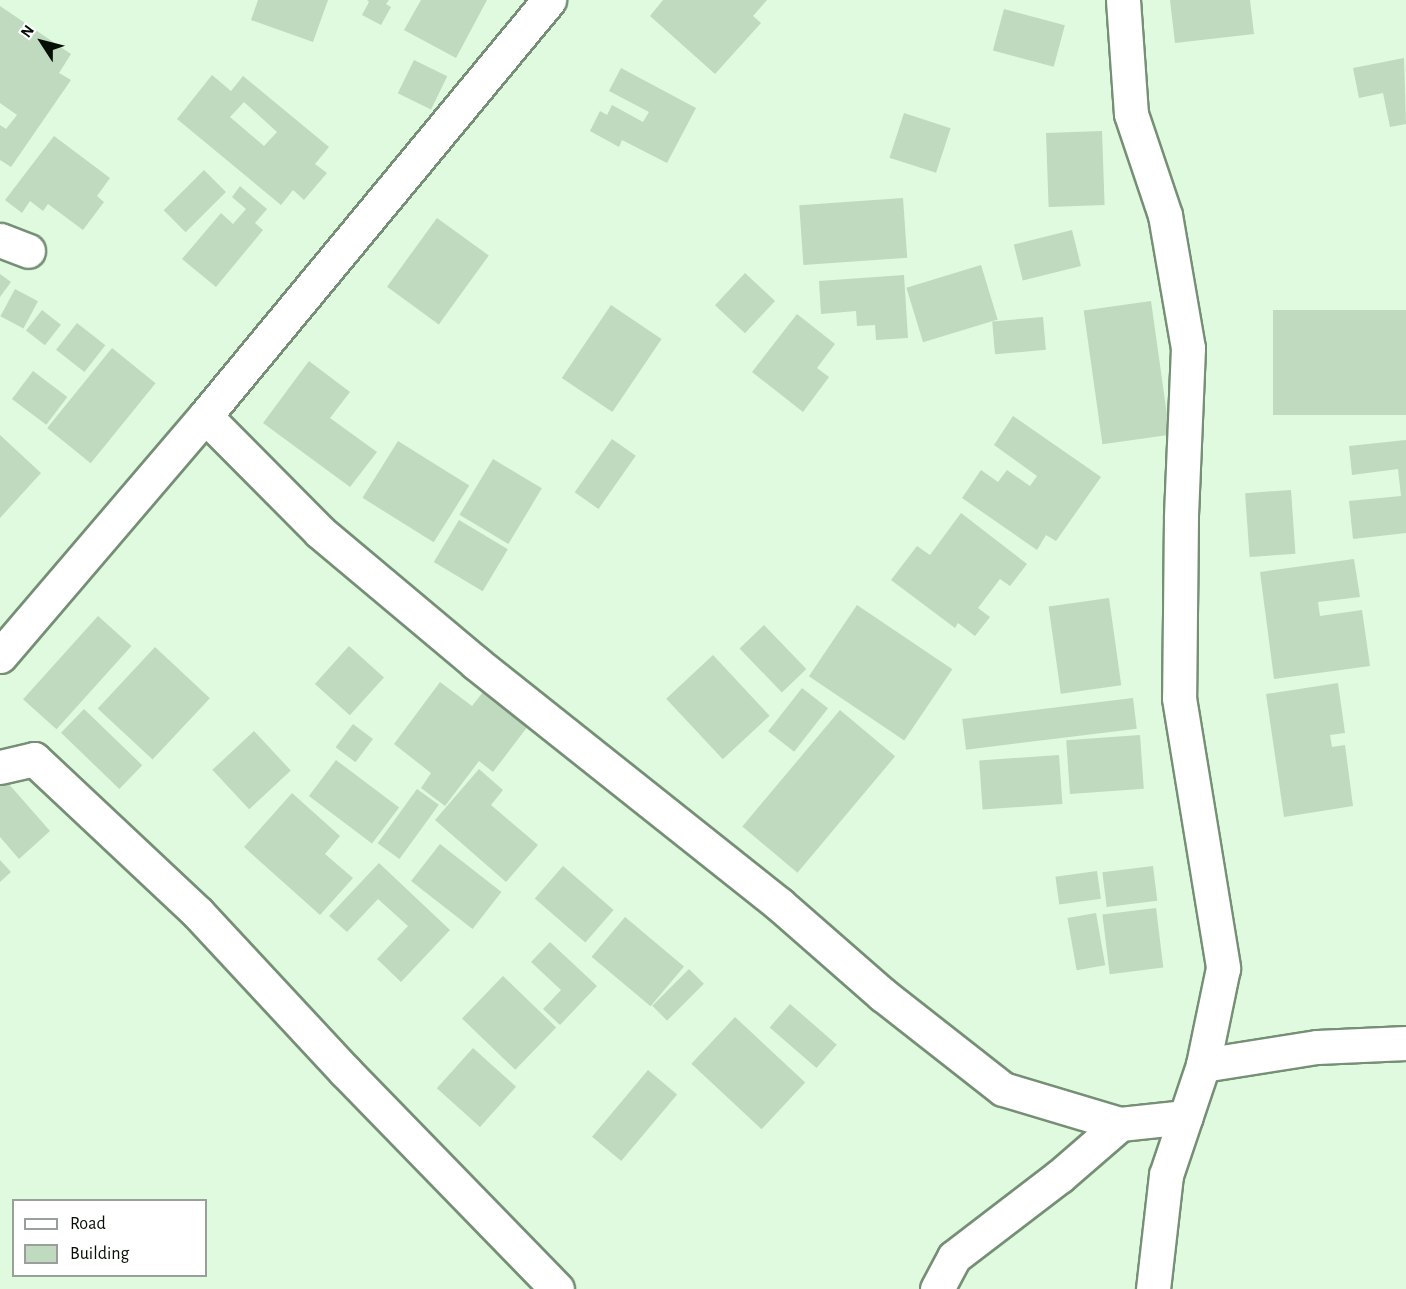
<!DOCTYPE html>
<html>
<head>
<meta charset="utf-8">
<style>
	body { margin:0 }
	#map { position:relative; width:1406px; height:1289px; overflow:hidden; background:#dffade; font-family:"Alegreya Sans",sans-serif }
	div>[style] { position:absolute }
	.building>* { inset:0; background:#bfdabf; transform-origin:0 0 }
	.roads { filter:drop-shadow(2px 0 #768f76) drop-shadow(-2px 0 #768f76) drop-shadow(0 2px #768f76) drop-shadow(0 -2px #768f76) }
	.street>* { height:33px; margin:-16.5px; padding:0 16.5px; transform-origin:16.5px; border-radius:16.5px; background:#fff }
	span { translate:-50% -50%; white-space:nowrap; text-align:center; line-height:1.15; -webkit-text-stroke:4.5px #fff; paint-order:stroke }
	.legend { position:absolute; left:12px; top:1199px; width:195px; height:78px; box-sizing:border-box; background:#fff; border:2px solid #9b9f9b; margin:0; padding:8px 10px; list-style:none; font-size:18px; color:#060f06 }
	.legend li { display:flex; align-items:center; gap:12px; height:30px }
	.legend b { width:30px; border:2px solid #9b9f9b }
	.north { position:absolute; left:12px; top:12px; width:60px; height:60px; -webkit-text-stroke:4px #fff; paint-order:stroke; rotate:306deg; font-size:16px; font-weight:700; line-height:24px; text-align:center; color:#060f06 }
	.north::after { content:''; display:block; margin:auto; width:21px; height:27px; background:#060f06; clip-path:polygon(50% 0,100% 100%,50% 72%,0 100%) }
</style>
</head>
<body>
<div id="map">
	<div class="building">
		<div style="clip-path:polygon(258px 0,328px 0,313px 42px,251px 20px)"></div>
		<div style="clip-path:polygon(367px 0,389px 0,386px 4px,391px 7px,381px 25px,362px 15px,369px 2px)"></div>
		<div style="clip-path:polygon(421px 0,487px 0,456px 58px,404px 30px)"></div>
		<div style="clip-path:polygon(663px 0,767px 0,753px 16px,761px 23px,715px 74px,650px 16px)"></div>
		<div style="clip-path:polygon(1170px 0,1250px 0,1254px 34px,1175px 43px)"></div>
		<div style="clip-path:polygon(0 6px,71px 54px,59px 73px,71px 80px,11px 167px,0 160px,0 125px,6px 129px,17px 115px,0 103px)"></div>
		<div style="left:1004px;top:9px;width:63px;height:43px;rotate:15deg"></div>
		<div style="clip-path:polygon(1404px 58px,1406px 124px,1390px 127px,1383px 93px,1359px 98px,1353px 68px)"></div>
		<div style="left:414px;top:60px;width:37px;height:37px;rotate:26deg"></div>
		<div style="clip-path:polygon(621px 68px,696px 108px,667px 163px,622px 140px,619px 147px,590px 131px,600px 111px,607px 115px,612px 105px,643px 122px,649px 112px,609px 91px)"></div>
		<div style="clip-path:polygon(evenodd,212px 75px,231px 91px,243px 76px,329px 147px,315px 164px,327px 173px,304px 200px,293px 190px,281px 205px,177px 119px,212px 75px,244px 102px,277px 132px,264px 146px,230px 117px,244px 102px)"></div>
		<div style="left:904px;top:113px;width:49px;height:47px;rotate:18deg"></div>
		<div style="left:1102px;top:131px;width:74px;height:56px;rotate:88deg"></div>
		<div style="clip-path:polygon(54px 136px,110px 178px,97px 196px,104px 202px,83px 230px,48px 204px,43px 211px,30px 201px,22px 213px,5px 200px)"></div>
		<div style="left:204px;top:170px;width:31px;height:57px;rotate:45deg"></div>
		<div style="clip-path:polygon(240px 186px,267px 209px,255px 223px,263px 230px,216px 287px,182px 259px,221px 213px,233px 224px,246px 209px,232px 197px)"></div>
		<div style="left:903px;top:198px;width:60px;height:104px;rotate:86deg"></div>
		<div style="left:437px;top:218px;width:64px;height:85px;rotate:36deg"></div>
		<div style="left:1072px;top:230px;width:37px;height:60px;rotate:76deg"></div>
		<div style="left:981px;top:265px;width:57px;height:78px;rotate:73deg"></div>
		<div style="left:745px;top:273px;width:41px;height:44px;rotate:43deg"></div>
		<div style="clip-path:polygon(0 274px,11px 282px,0 297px)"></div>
		<div style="clip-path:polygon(904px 275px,908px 338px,876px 340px,875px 325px,857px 326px,856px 311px,821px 314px,819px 281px)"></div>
		<div style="left:15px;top:289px;width:26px;height:31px;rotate:28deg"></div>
		<div style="left:1151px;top:301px;width:135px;height:68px;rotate:82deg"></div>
		<div style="left:611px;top:305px;width:61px;height:88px;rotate:34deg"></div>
		<div style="left:42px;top:310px;width:24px;height:26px;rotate:38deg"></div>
		<div style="left:1406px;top:310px;width:105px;height:133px;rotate:90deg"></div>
		<div style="clip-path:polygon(797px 314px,835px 344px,817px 368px,829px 377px,803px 412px,752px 372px)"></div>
		<div style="left:1043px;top:317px;width:33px;height:51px;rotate:85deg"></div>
		<div style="left:77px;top:323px;width:36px;height:34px;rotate:38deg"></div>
		<div style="left:112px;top:348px;width:56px;height:103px;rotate:39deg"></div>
		<div style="clip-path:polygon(309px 361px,350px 392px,330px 418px,377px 452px,350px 487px,263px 423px)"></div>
		<div style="left:33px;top:371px;width:43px;height:35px;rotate:37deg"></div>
		<div style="clip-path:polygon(1013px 416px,1101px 477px,1056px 541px,1046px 535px,1037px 550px,962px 498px,981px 470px,998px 482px,1007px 470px,1030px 486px,1037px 476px,994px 445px)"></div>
		<div style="clip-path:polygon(0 435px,41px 473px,0 518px)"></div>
		<div style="left:612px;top:439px;width:29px;height:65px;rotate:35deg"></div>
		<div style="clip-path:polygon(1406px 440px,1406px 533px,1353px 539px,1349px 501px,1401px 496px,1398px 469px,1352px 475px,1349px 446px)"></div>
		<div style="left:398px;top:441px;width:84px;height:67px;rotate:32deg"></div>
		<div style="left:493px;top:459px;width:57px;height:65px;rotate:31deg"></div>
		<div style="left:1291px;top:490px;width:64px;height:46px;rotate:86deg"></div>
		<div style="clip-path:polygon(961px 513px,1027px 564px,1010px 586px,1000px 579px,978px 608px,990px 617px,975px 636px,958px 623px,955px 628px,891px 580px,917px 546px,930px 555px)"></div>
		<div style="left:459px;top:520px;width:57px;height:49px;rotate:31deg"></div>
		<div style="clip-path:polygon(1354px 559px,1360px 597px,1318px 602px,1320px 616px,1362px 610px,1370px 666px,1274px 679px,1260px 572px)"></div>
		<div style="left:1109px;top:598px;width:88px;height:61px;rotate:82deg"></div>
		<div style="left:857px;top:605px;width:115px;height:86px;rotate:34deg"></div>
		<div style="left:98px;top:616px;width:45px;height:112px;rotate:42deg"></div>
		<div style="left:764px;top:625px;width:61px;height:34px;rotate:46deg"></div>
		<div style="left:349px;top:646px;width:47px;height:51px;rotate:42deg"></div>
		<div style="left:155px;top:647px;width:75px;height:84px;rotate:43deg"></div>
		<div style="left:713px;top:655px;width:83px;height:64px;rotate:47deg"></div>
		<div style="clip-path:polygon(440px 682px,472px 706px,483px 692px,528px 726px,493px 772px,479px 761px,445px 806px,421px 788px,431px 773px,394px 744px)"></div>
		<div style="clip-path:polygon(1338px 683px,1345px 733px,1330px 735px,1332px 747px,1345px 745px,1353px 806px,1284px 817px,1266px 694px)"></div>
		<div style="left:802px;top:688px;width:33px;height:55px;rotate:38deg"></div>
		<div style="left:1133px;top:698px;width:31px;height:172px;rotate:83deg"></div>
		<div style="left:84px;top:709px;width:81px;height:33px;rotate:44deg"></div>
		<div style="left:840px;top:710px;width:72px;height:152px;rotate:40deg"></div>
		<div style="left:353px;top:724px;width:25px;height:29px;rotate:37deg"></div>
		<div style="left:254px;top:731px;width:54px;height:57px;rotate:47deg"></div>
		<div style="left:1140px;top:735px;width:54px;height:74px;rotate:86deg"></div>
		<div style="left:1059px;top:755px;width:49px;height:80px;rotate:86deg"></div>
		<div style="left:336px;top:760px;width:79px;height:45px;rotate:37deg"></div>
		<div style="clip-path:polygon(479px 769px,503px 790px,491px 805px,538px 845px,506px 882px,435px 820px)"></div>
		<div style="clip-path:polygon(0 774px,50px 831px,19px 859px,0 837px)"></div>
		<div style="left:417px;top:789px;width:27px;height:67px;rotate:36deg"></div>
		<div style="clip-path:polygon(292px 793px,340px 836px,325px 854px,353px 878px,320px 915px,244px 847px)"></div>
		<div style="left:440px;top:844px;width:78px;height:47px;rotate:38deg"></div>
		<div style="clip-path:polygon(0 860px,11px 872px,0 882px)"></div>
		<div style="clip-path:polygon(379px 863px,450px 930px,401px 982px,377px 959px,408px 926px,378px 899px,347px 932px,329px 916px)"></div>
		<div style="left:563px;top:866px;width:67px;height:43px;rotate:41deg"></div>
		<div style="left:1153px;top:866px;width:35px;height:51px;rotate:83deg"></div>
		<div style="left:1097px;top:871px;width:28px;height:42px;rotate:82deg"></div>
		<div style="left:1156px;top:908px;width:60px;height:54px;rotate:83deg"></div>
		<div style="left:1096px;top:913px;width:53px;height:29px;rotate:80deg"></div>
		<div style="left:625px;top:917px;width:77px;height:52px;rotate:40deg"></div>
		<div style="clip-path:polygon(550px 942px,597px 986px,560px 1025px,543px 1009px,561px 990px,531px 962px)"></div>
		<div style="left:689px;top:969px;width:21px;height:52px;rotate:45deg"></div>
		<div style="left:503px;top:976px;width:74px;height:59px;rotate:44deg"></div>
		<div style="left:790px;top:1004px;width:62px;height:31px;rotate:41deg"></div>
		<div style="left:735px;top:1017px;width:96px;height:64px;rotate:43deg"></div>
		<div style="left:473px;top:1048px;width:58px;height:54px;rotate:42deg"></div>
		<div style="left:648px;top:1070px;width:38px;height:87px;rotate:40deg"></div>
	</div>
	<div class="roads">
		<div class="street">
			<div style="left:1123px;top:0;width:114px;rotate:86deg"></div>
			<div style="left:1131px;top:114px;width:107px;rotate:71.4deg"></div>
			<div style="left:1165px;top:215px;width:135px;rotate:80.2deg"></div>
			<div style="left:1188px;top:348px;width:170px;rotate:92.4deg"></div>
			<div style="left:1181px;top:518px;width:180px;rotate:90.6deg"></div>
			<div style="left:1179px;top:698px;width:274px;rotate:80.7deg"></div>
			<div style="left:1223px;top:968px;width:99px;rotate:101.7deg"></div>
			<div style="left:1203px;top:1065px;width:116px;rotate:108.6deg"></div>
			<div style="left:1166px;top:1175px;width:115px;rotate:96.5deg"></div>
			<div style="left:0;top:240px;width:30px;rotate:21deg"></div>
			<div style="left:205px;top:416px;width:163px;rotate:45.2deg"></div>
			<div style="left:320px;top:532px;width:204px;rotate:40deg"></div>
			<div style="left:476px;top:663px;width:387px;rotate:38.5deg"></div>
			<div style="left:779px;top:904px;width:138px;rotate:41.2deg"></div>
			<div style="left:883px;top:995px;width:152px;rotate:38.1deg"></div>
			<div style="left:1003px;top:1089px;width:122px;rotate:16.7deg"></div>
			<div style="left:1120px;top:1124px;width:66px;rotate:-6.1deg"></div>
			<div style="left:0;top:656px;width:316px;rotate:-49.5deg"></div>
			<div style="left:205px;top:416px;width:540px;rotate:-50.41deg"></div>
			<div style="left:0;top:767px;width:35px;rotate:-13deg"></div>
			<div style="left:34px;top:759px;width:225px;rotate:43.2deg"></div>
			<div style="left:198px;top:913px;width:216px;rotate:47.1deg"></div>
			<div style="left:345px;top:1071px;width:304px;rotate:45.8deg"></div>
			<div style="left:1203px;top:1065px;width:115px;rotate:-9deg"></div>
			<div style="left:1317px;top:1047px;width:89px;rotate:-2.6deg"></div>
			<div style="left:937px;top:1289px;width:36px;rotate:-62deg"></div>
			<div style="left:954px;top:1257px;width:133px;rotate:-37.4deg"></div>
			<div style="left:1060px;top:1176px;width:79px;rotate:-40.9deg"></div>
		</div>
	</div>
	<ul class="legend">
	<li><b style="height:8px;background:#fff"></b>Road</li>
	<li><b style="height:16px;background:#bfdabf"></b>Building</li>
	</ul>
	<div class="north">N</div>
</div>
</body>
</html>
